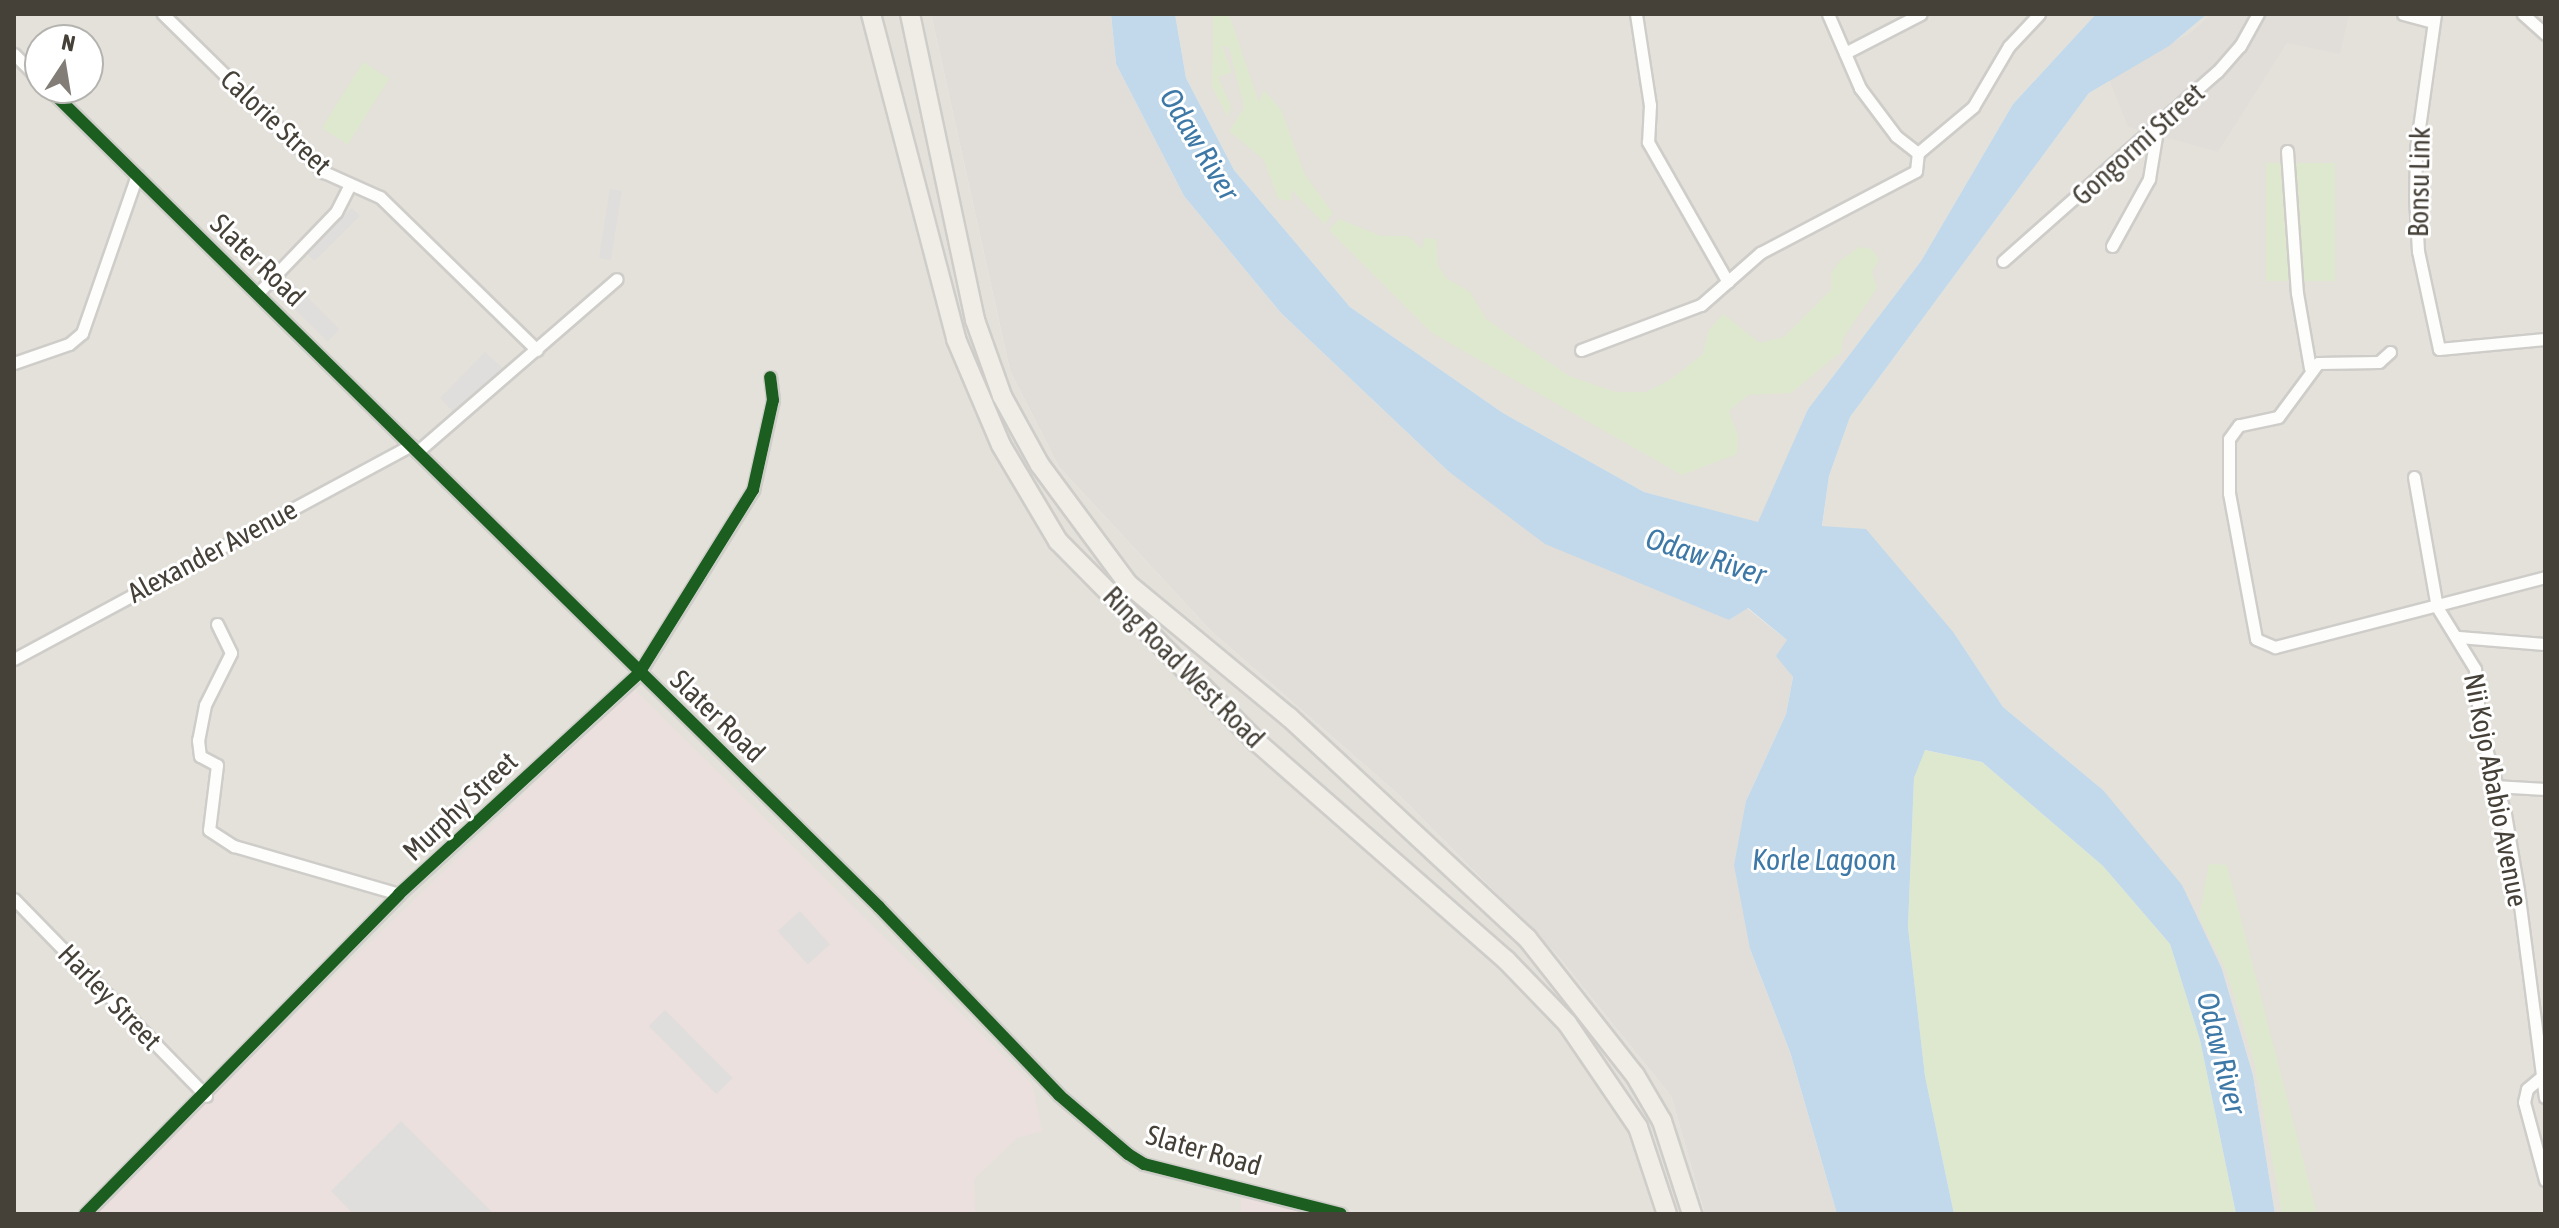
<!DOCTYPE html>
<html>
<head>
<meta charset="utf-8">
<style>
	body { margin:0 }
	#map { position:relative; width:2559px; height:1228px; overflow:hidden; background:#f1efeb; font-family:"Asap Condensed",sans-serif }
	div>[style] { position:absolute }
	.residential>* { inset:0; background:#e4e1da }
	.industrial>* { inset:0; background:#e1deda }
	.medical>* { inset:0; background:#ebe0dd }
	.green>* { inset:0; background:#dee8ce; transform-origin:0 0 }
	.parking>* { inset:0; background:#e0dedc; transform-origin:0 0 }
	.water>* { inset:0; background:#c1d9ea }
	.roads { filter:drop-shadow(2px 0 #cfcdc9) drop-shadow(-2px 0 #cfcdc9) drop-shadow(0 2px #cfcdc9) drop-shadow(0 -2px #cfcdc9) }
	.minor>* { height:11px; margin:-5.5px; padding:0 5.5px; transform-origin:5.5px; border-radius:5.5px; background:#fdfdfc }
	.primary>* { height:18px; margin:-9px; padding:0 9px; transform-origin:9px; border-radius:9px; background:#f0ede6 }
	.cycleway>* { height:12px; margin:-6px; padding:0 6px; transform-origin:6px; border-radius:6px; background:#1b5e20 }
	span { translate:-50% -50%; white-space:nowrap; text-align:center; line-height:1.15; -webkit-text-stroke:6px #fff; paint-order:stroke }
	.street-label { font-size:28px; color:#464138 }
	.water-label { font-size:30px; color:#3d78a7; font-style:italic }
	.frame { position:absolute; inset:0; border:16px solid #464138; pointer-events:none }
	.north { position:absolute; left:24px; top:24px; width:80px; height:80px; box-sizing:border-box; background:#fff; border:2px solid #b5b3af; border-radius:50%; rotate:12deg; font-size:22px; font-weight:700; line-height:32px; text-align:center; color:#464138 }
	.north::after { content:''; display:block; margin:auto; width:28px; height:36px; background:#827e77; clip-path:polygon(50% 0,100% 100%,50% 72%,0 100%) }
</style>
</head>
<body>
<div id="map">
	<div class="residential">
		<div style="clip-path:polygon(evenodd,14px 14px,931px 14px,1010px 371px,1059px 467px,1211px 631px,1399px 795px,1557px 955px,1671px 1096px,1705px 1214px,14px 1214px,14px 14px,40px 40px,88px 40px,88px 88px,40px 88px,40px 40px)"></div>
		<div style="clip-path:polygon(1175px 14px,2096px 14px,2013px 104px,1921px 261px,1808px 409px,1759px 523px,1644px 492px,1503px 413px,1350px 307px,1234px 170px,1186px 78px)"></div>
		<div style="clip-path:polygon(2207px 14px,2545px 14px,2545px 1214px,2275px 1214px,2253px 1075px,2222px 969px,2103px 790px,2003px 707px,1954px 633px,1822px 527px,1829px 476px,1850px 417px,2089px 93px,2169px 46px)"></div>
	</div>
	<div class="industrial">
		<div style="clip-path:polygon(931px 14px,1111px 14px,1116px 64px,1184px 196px,1281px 313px,1448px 471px,1729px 620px,1747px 608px,1787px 640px,1793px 677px,1786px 714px,1746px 801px,1750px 949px,1790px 1052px,1837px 1214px,1705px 1214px,1671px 1096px,1557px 955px,1399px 795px,1211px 631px,1059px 467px,1010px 371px)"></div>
		<div style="clip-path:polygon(2212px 14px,2349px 14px,2340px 54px,2287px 43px,2218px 152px,2128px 127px,2107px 74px,2189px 34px)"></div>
	</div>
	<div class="medical">
		<div style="clip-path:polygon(633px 688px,1032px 1084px,1042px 1131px,1017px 1138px,974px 1179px,975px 1214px,89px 1214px)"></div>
		<div style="clip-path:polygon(1241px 1198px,1332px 1214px,1241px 1214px)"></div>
	</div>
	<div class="green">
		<div style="clip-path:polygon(1213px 14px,1229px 14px,1259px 103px,1264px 90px,1281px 110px,1305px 175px,1333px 213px,1324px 224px,1291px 189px,1292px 201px,1278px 199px,1264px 160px,1229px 131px,1244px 108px,1229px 47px,1222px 46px,1232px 72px,1218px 77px,1231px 106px,1228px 117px,1212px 87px)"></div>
		<div style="left:363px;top:62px;width:31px;height:78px;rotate:32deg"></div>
		<div style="left:2266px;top:163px;width:69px;height:118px"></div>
		<div style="clip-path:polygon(1339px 219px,1381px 236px,1408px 236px,1422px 249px,1424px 238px,1436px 239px,1438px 266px,1446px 278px,1470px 292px,1486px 319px,1569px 376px,1616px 392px,1646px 392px,1670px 380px,1703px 354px,1709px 330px,1723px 314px,1760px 343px,1784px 337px,1831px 290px,1831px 273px,1840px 261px,1859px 247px,1872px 249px,1879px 260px,1872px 272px,1877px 288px,1843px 338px,1841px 352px,1791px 393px,1748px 395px,1729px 411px,1738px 436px,1737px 454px,1682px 475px,1432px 333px,1329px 230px)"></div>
		<div style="clip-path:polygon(1924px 750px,1982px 762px,2103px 866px,2170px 944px,2200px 1040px,2236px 1214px,1954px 1214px,1925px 1076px,1908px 927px,1914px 778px)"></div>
		<div style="clip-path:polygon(2209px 864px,2227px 865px,2317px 1214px,2282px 1214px,2254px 1061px,2226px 970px,2199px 917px)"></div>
	</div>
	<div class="parking">
		<div style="left:610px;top:189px;width:12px;height:70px;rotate:9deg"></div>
		<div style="left:352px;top:208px;width:11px;height:64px;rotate:45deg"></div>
		<div style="left:294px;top:284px;width:64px;height:17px;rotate:45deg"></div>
		<div style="clip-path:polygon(485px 352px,504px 369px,453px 412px,440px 398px)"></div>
		<div style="left:800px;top:911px;width:45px;height:30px;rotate:48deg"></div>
		<div style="left:665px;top:1010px;width:96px;height:23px;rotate:45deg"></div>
		<div style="clip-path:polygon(401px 1121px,492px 1212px,490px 1214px,353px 1214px,331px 1191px)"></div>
	</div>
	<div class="water">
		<div style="clip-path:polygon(1111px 14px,1175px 14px,1186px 78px,1234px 170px,1350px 307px,1503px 413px,1644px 492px,1758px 522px,1808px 409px,1921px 261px,2013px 104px,2096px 14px,2207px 14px,2169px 46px,2089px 93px,1850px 417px,1829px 476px,1822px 526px,1866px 529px,1954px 633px,2003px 707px,2103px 790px,2182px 885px,2222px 969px,2253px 1075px,2275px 1214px,2236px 1214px,2200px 1040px,2170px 944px,2103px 866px,1982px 762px,1925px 750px,1914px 778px,1908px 927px,1925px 1076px,1954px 1214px,1837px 1214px,1790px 1052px,1750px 949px,1734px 865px,1746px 801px,1786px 714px,1793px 677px,1776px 656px,1787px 640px,1748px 608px,1729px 620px,1545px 544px,1448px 471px,1281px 313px,1184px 196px,1116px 64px)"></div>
	</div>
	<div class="roads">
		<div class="minor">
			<div style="left:163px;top:14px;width:226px;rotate:44.5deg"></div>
			<div style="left:324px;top:172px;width:61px;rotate:24.1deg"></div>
			<div style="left:380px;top:197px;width:219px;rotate:44.3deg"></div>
			<div style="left:1636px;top:14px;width:92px;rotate:81.3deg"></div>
			<div style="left:1650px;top:105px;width:37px;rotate:93deg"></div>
			<div style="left:1648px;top:142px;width:161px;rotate:60.3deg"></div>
			<div style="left:1828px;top:14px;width:81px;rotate:66.6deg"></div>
			<div style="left:1860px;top:88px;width:60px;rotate:53.1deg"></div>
			<div style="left:1896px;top:136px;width:28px;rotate:38deg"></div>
			<div style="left:2403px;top:14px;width:30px;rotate:15deg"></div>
			<div style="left:2435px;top:14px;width:137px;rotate:98deg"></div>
			<div style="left:2416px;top:150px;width:46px;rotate:91.2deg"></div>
			<div style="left:2415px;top:196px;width:55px;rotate:86.9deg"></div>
			<div style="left:2418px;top:251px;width:100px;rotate:77.9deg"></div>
			<div style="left:2439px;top:349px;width:106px;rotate:-5.4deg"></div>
			<div style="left:2523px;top:14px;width:30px;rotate:42deg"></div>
			<div style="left:1845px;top:53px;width:85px;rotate:-27.2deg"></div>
			<div style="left:14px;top:54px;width:37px;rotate:45deg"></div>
			<div style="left:48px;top:88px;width:1167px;rotate:44.58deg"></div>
			<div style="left:879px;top:907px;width:260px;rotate:46.2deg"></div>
			<div style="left:1059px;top:1095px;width:91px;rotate:40.5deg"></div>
			<div style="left:1128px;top:1154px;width:19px;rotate:32deg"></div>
			<div style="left:1144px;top:1164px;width:203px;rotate:14.2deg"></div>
			<div style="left:2287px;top:151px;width:142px;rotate:86deg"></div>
			<div style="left:2297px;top:293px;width:76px;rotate:80.2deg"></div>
			<div style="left:2112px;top:246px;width:77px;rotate:-61.1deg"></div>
			<div style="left:2149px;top:179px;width:50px;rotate:-80.7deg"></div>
			<div style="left:2003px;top:261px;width:286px;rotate:-41.5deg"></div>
			<div style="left:2217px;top:72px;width:35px;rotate:-49deg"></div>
			<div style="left:2240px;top:46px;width:37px;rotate:-61deg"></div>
			<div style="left:258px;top:293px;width:112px;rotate:-46.1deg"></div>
			<div style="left:336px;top:212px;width:30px;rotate:-63deg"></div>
			<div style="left:1581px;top:350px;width:128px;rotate:-20.6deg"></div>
			<div style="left:1701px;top:305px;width:79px;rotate:-41.4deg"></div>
			<div style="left:1760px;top:253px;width:176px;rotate:-27.7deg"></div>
			<div style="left:1916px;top:171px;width:18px;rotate:-84deg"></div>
			<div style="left:1918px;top:153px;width:72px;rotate:-39.9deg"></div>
			<div style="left:1973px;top:107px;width:71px;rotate:-59.5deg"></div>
			<div style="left:2009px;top:46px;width:44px;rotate:-46.8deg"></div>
			<div style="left:2390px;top:352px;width:15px;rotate:138deg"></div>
			<div style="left:2379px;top:362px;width:61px;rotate:179.1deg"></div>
			<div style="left:2318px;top:363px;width:67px;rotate:126.5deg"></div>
			<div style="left:2278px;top:417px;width:40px;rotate:168deg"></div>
			<div style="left:2239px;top:425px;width:17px;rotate:126deg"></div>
			<div style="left:2229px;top:439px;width:54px;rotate:90deg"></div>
			<div style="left:2229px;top:493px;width:148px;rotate:79.5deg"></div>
			<div style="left:2256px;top:639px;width:21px;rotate:23deg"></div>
			<div style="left:2275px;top:647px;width:279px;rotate:-14.5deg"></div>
			<div style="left:14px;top:363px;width:58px;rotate:-19.1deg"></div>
			<div style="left:69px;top:344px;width:17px;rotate:-40deg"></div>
			<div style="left:82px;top:333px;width:167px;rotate:-70.8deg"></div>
			<div style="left:417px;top:452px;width:264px;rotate:-40.9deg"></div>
			<div style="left:2414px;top:477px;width:132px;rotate:80deg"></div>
			<div style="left:2437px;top:607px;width:73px;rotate:58.5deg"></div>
			<div style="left:2475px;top:669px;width:59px;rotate:85.2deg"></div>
			<div style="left:2480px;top:728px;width:90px;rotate:73.8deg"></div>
			<div style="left:2505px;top:814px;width:77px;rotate:80.3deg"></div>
			<div style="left:2518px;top:890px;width:209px;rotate:82.6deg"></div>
			<div style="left:217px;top:624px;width:32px;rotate:64deg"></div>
			<div style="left:231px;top:653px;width:58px;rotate:116.6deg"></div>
			<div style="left:205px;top:705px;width:36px;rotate:101deg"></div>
			<div style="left:198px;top:740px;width:16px;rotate:83deg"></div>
			<div style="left:200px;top:756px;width:19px;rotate:28deg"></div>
			<div style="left:217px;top:765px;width:65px;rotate:97deg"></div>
			<div style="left:209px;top:830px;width:30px;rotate:33deg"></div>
			<div style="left:234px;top:846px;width:172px;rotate:16.2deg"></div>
			<div style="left:2458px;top:637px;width:87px;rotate:4.6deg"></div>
			<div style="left:14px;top:659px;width:451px;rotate:-28.3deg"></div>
			<div style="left:2494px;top:786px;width:51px;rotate:3.4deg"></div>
			<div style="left:14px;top:899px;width:275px;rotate:45.7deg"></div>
			<div style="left:2540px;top:1078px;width:17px;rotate:140deg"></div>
			<div style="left:2527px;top:1089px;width:13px;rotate:103deg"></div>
			<div style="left:2524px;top:1102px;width:81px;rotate:74.9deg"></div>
			<div style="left:85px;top:1214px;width:448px;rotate:-45.5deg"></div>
			<div style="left:399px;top:894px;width:326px;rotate:-42.6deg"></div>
			<div style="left:639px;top:673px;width:216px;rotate:-58.1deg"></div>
			<div style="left:753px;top:490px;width:92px;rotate:-77.5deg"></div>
			<div style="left:773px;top:400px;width:23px;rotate:-97deg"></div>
		</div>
		<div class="primary">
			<div style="left:871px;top:14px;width:336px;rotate:75.3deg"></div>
			<div style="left:956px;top:339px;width:115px;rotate:67deg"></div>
			<div style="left:1001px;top:445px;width:112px;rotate:59.3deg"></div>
			<div style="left:1058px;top:541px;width:283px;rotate:45.3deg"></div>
			<div style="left:1257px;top:742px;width:331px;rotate:41.2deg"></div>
			<div style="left:1506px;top:960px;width:88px;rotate:45.9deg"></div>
			<div style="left:1567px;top:1023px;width:126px;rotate:55.7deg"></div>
			<div style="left:1638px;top:1127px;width:92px;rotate:71.6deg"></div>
			<div style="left:910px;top:14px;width:313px;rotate:78deg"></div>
			<div style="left:975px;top:320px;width:81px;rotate:70.4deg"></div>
			<div style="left:1002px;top:396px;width:79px;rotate:61.2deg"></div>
			<div style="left:1040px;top:465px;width:148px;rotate:53.5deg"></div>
			<div style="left:1128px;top:584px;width:209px;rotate:39.6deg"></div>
			<div style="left:1289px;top:717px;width:325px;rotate:42.9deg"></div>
			<div style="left:1527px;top:938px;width:174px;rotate:51.8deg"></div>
			<div style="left:1635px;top:1075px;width:53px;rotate:59.6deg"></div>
			<div style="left:1662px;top:1121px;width:98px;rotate:72.1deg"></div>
		</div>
	</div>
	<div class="cycleway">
		<div style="left:48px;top:88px;width:1167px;rotate:44.58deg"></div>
		<div style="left:879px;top:907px;width:260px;rotate:46.2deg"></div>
		<div style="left:1059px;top:1095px;width:91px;rotate:40.5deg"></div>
		<div style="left:1128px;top:1154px;width:19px;rotate:32deg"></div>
		<div style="left:1144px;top:1164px;width:203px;rotate:14.2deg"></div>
		<div style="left:85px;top:1214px;width:448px;rotate:-45.5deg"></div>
		<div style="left:399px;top:894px;width:326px;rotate:-42.6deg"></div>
		<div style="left:639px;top:673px;width:216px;rotate:-58.1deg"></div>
		<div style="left:753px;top:490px;width:92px;rotate:-77.5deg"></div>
		<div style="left:773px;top:400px;width:23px;rotate:-97deg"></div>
	</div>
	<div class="street-label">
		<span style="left:276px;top:122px;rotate:43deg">Calorie Street</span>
		<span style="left:2138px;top:144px;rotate:-42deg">Gongormi Street</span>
		<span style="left:2419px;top:182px;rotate:-89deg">Bonsu Link</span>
		<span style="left:258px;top:260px;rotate:44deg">Slater Road</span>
		<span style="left:212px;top:551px;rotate:-28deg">Alexander Avenue</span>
		<span style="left:1184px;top:667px;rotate:45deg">Ring Road West Road</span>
		<span style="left:718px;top:716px;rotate:44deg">Slater Road</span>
		<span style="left:2496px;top:790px;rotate:79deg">Nii Kojo Ababio Avenue</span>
		<span style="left:460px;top:806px;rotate:-43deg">Murphy Street</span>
		<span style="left:110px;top:997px;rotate:46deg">Harley Street</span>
		<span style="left:1204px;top:1150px;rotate:16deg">Slater Road</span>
	</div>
	<div class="water-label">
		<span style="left:1200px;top:144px;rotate:59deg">Odaw River</span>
		<span style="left:1706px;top:556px;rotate:18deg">Odaw River</span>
		<span style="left:1824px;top:859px">Korle Lagoon</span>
		<span style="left:2222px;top:1053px;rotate:76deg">Odaw River</span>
	</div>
	<div class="frame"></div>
	<div class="north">N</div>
</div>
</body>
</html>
